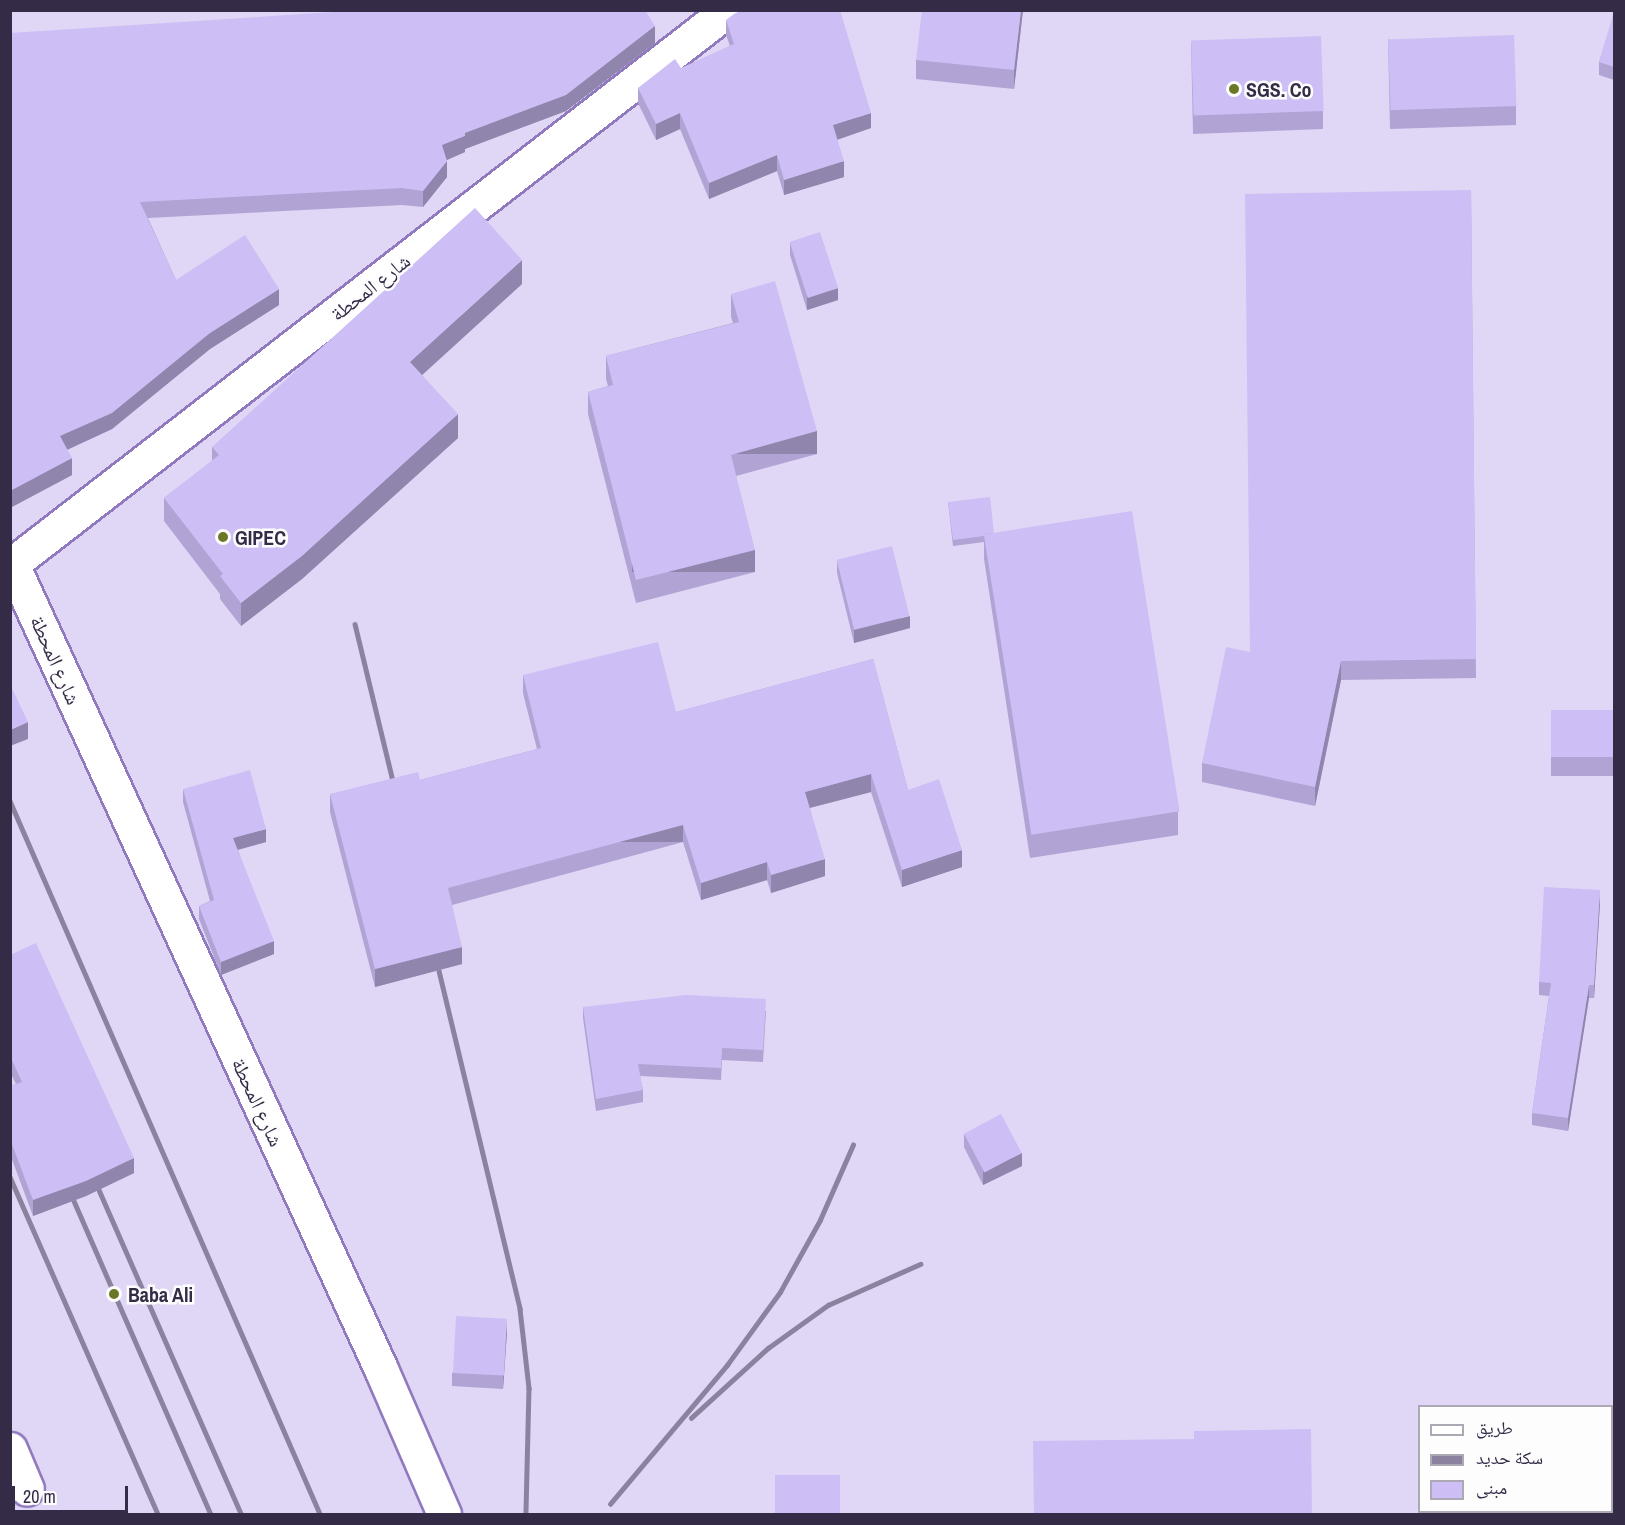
<!DOCTYPE html>
<html>
<head>
<meta charset="utf-8">
<style>
	body { margin:0 }
	#map { position:relative; width:1625px; height:1525px; overflow:hidden; background:#dfd7f5; font-family:"Archivo Narrow","Noto Naskh Arabic",sans-serif }
	div>[style] { position:absolute }
	.roads { filter:drop-shadow(2px 0 #9079be) drop-shadow(-2px 0 #9079be) drop-shadow(0 2px #9079be) drop-shadow(0 -2px #9079be) }
	.street>* { height:33px; margin:-16.5px; padding:0 16.5px; transform-origin:16.5px; border-radius:16.5px; background:#fff }
	.rail>* { height:4.5px; margin:-2.25px; padding:0 2.25px; transform-origin:2.25px; border-radius:2.25px; background:#8a829f }
	.wall>* { inset:0; background:#b1a3d4; transform-origin:0 0 }
	.shaded-wall>* { inset:0; background:#9085ac; transform-origin:0 0 }
	.building>* { inset:0; background:#cebef6; transform-origin:0 0 }
	.dots>* { width:16px; height:16px; translate:-50% -50%; box-sizing:border-box; border:3px solid #fdfdfd; border-radius:50% }
	span { translate:-50% -50%; white-space:nowrap; text-align:center; line-height:1.15; -webkit-text-stroke:5px #fdfdfd; paint-order:stroke }
	.poi-label { font-size:20px; color:#342b47; font-weight:700 }
	.left { translate:0 -50%; text-align:left }
	.street-label { font-size:20px; color:#342b47 }
	.frame { position:absolute; inset:0; border:12px solid #342b47; pointer-events:none }
	.legend { position:absolute; left:1418px; top:1405px; width:195px; height:108px; box-sizing:border-box; background:#fdfdfd; border:2px solid #ada9b4; margin:0; padding:8px 10px; list-style:none; font-size:18px; color:#342b47 }
	.legend li { display:flex; align-items:center; gap:12px; height:30px }
	.legend b { width:30px; border:2px solid #ada9b4 }
	.scale { position:absolute; left:12px; top:1486px; width:116px; height:27px; box-sizing:border-box; border:3px solid #342b47; border-top:0; padding-left:8px; font-size:18px; line-height:21px; white-space:nowrap; color:#342b47; -webkit-text-stroke:4px #fdfdfd; paint-order:stroke }
</style>
</head>
<body>
<div id="map">
	<div class="roads">
		<div class="street">
			<div style="left:10px;top:1449px;width:43px;rotate:67deg"></div>
			<div style="left:444px;top:1514px;width:158px;rotate:-113.5deg"></div>
			<div style="left:381px;top:1369px;width:886px;rotate:-114.63deg"></div>
			<div style="left:12px;top:564px;width:905px;rotate:-37.73deg"></div>
		</div>
	</div>
	<div class="rail">
		<div style="left:355px;top:624px;width:175px;rotate:76.4deg"></div>
		<div style="left:10px;top:801px;width:777px;rotate:66.5deg"></div>
		<div style="left:435px;top:954px;width:365px;rotate:76.5deg"></div>
		<div style="left:520px;top:1309px;width:80px;rotate:83.5deg"></div>
		<div style="left:529px;top:1388px;width:126px;rotate:91.4deg"></div>
		<div style="left:92px;top:1174px;width:371px;rotate:66.3deg"></div>
		<div style="left:10px;top:1177px;width:368px;rotate:66.3deg"></div>
		<div style="left:67px;top:1185px;width:359px;rotate:66.4deg"></div>
		<div style="left:691px;top:1418px;width:104px;rotate:-42.3deg"></div>
		<div style="left:768px;top:1348px;width:74px;rotate:-35.6deg"></div>
		<div style="left:828px;top:1305px;width:101px;rotate:-24deg"></div>
		<div style="left:610px;top:1504px;width:182px;rotate:-49.9deg"></div>
		<div style="left:727px;top:1365px;width:90px;rotate:-54deg"></div>
		<div style="left:780px;top:1292px;width:82px;rotate:-60.9deg"></div>
		<div style="left:820px;top:1220px;width:82px;rotate:-66.3deg"></div>
	</div>
	<div class="wall">
		<div style="clip-path:polygon(1023px 10px,1014px 89px,916px 79px,916px 60px)"></div>
		<div style="clip-path:polygon(1614px 16px,1614px 80px,1599px 75px,1599px 62px)"></div>
		<div style="clip-path:polygon(726px 20px,871px 128px,837px 140px,844px 177px,784px 195px,777px 171px,709px 199px,680px 129px,656px 140px,638px 103px,638px 88px,730px 46px,726px 35px)"></div>
		<div style="clip-path:polygon(10px 33px,655px 43px,566px 111px,465px 149px,465px 152px,447px 160px,447px 177px,423px 207px,402px 205px,148px 218px,176px 280px,279px 305px,210px 349px,112px 429px,67px 450px,72px 475px,10px 508px)"></div>
		<div style="clip-path:polygon(1388px 39px,1516px 106px,1516px 125px,1390px 129px)"></div>
		<div style="clip-path:polygon(1191px 41px,1323px 111px,1323px 129px,1193px 134px)"></div>
		<div style="clip-path:polygon(1471px 190px,1476px 678px,1341px 680px,1315px 806px,1202px 782px,1202px 763px,1250px 652px)"></div>
		<div style="clip-path:polygon(790px 242px,838px 300px,807px 310px,790px 255px)"></div>
		<div style="clip-path:polygon(522px 284px,422px 375px,458px 438px,302px 579px,241px 626px,220px 599px,220px 594px,164px 521px,164px 498px,212px 461px,212px 447px)"></div>
		<div style="clip-path:polygon(731px 294px,817px 454px,736px 476px,755px 572px,636px 603px,588px 414px,588px 392px,608px 386px,606px 379px,606px 356px,733px 323px,731px 317px)"></div>
		<div style="clip-path:polygon(948px 502px,994px 533px,1178px 811px,1178px 835px,1030px 858px,984px 559px,984px 542px,953px 546px)"></div>
		<div style="clip-path:polygon(837px 560px,910px 628px,854px 643px,837px 573px)"></div>
		<div style="clip-path:polygon(873px 659px,908px 790px,962px 867px,902px 887px,871px 792px,810px 808px,825px 876px,771px 893px,767px 880px,701px 900px,683px 842px,452px 905px,462px 964px,375px 987px,330px 812px,330px 794px,420px 780px,537px 749px,523px 693px,523px 675px,676px 712px)"></div>
		<div style="left:1614px;top:710px;width:66px;height:63px;rotate:90deg"></div>
		<div style="clip-path:polygon(183px 789px,266px 842px,238px 850px,274px 954px,221px 975px,199px 919px,199px 906px,210px 901px,183px 802px)"></div>
		<div style="clip-path:polygon(1600px 903px,1594px 998px,1589px 998px,1568px 1131px,1532px 1125px,1532px 1113px,1549px 996px,1539px 995px,1539px 982px)"></div>
		<div style="clip-path:polygon(10px 955px,134px 1173px,86px 1196px,33px 1216px,10px 1154px,10px 1086px,16px 1084px,10px 1072px)"></div>
		<div style="clip-path:polygon(583px 1007px,766px 1011px,763px 1062px,722px 1060px,721px 1080px,640px 1076px,643px 1090px,643px 1102px,596px 1111px,583px 1018px)"></div>
		<div style="clip-path:polygon(964px 1134px,1022px 1166px,983px 1185px,964px 1147px)"></div>
		<div style="clip-path:polygon(507px 1332px,503px 1389px,452px 1386px,452px 1373px)"></div>
	</div>
	<div class="shaded-wall">
		<div style="clip-path:polygon(1021px 10px,1023px 10px,1014px 89px,1014px 70px)"></div>
		<div style="clip-path:polygon(655px 26px,655px 43px,566px 111px,465px 149px,465px 152px,442px 162px,442px 145px)"></div>
		<div style="clip-path:polygon(680px 113px,680px 129px,656px 140px,656px 124px)"></div>
		<div style="clip-path:polygon(871px 113px,871px 128px,833px 141px,833px 125px)"></div>
		<div style="clip-path:polygon(777px 155px,777px 171px,709px 199px,709px 183px)"></div>
		<div style="clip-path:polygon(447px 161px,447px 177px,423px 207px,423px 191px)"></div>
		<div style="clip-path:polygon(844px 161px,844px 177px,784px 195px,784px 180px)"></div>
		<div style="clip-path:polygon(522px 260px,522px 284px,410px 386px,410px 362px)"></div>
		<div style="clip-path:polygon(838px 288px,838px 300px,807px 310px,807px 297px)"></div>
		<div style="clip-path:polygon(279px 289px,279px 305px,210px 349px,112px 429px,60px 453px,60px 436px,210px 333px)"></div>
		<div style="clip-path:polygon(458px 414px,458px 438px,302px 579px,241px 626px,241px 603px)"></div>
		<div style="left:817px;top:431px;width:23px;height:89px;rotate:90deg"></div>
		<div style="clip-path:polygon(72px 458px,72px 475px,10px 508px,10px 491px)"></div>
		<div style="left:755px;top:550px;width:22px;height:123px;rotate:90deg"></div>
		<div style="clip-path:polygon(910px 616px,910px 628px,854px 643px,854px 630px)"></div>
		<div style="clip-path:polygon(1341px 661px,1341px 680px,1315px 806px,1315px 787px)"></div>
		<div style="clip-path:polygon(28px 722px,28px 739px,10px 746px,10px 730px)"></div>
		<div style="clip-path:polygon(871px 774px,871px 792px,805px 809px,805px 792px)"></div>
		<div style="left:683px;top:825px;width:17px;height:243px;rotate:90deg"></div>
		<div style="clip-path:polygon(266px 829px,266px 842px,233px 851px,233px 838px)"></div>
		<div style="clip-path:polygon(962px 850px,962px 867px,902px 887px,902px 870px)"></div>
		<div style="clip-path:polygon(825px 859px,825px 876px,771px 893px,771px 875px)"></div>
		<div style="clip-path:polygon(767px 862px,767px 880px,701px 900px,701px 883px)"></div>
		<div style="clip-path:polygon(1600px 890px,1600px 903px,1594px 998px,1594px 985px)"></div>
		<div style="clip-path:polygon(274px 941px,274px 954px,221px 975px,221px 962px)"></div>
		<div style="clip-path:polygon(462px 947px,462px 964px,375px 987px,375px 969px)"></div>
		<div style="clip-path:polygon(1589px 985px,1589px 998px,1568px 1131px,1568px 1118px)"></div>
		<div style="clip-path:polygon(1022px 1153px,1022px 1166px,983px 1185px,983px 1172px)"></div>
		<div style="clip-path:polygon(134px 1158px,134px 1173px,86px 1196px,33px 1216px,33px 1200px)"></div>
		<div style="clip-path:polygon(507px 1319px,507px 1332px,503px 1389px,503px 1376px)"></div>
	</div>
	<div class="building">
		<div style="clip-path:polygon(365px 10px,645px 10px,655px 26px,566px 95px,465px 133px,465px 136px,442px 145px,447px 161px,423px 191px,402px 188px,140px 202px,176px 280px,245px 235px,279px 289px,210px 333px,112px 413px,60px 436px,72px 458px,10px 491px,10px 33px)"></div>
		<div style="clip-path:polygon(742px 10px,840px 10px,871px 113px,833px 125px,844px 161px,784px 180px,777px 155px,709px 183px,680px 113px,656px 124px,638px 88px,675px 59px,681px 68px,734px 44px,726px 20px,734px 14px)"></div>
		<div style="clip-path:polygon(922px 10px,1021px 10px,1014px 70px,916px 60px)"></div>
		<div style="clip-path:polygon(1613px 15px,1614px 16px,1614px 67px,1599px 62px)"></div>
		<div style="left:1514px;top:35px;width:71px;height:126px;rotate:88deg"></div>
		<div style="left:1321px;top:36px;width:75px;height:130px;rotate:88deg"></div>
		<div style="clip-path:polygon(1471px 190px,1476px 659px,1341px 661px,1315px 787px,1202px 763px,1226px 647px,1250px 652px,1245px 194px)"></div>
		<div style="clip-path:polygon(475px 208px,522px 260px,410px 362px,458px 414px,302px 556px,241px 603px,220px 576px,223px 574px,164px 498px,219px 455px,212px 447px)"></div>
		<div style="left:820px;top:232px;width:59px;height:32px;rotate:72deg"></div>
		<div style="clip-path:polygon(775px 281px,817px 431px,731px 455px,755px 550px,636px 580px,588px 392px,613px 385px,606px 356px,739px 322px,731px 294px)"></div>
		<div style="clip-path:polygon(990px 497px,994px 533px,984px 534px,984px 536px,953px 540px,948px 502px)"></div>
		<div style="left:1132px;top:511px;width:304px;height:150px;rotate:81deg"></div>
		<div style="left:892px;top:546px;width:72px;height:57px;rotate:76deg"></div>
		<div style="clip-path:polygon(658px 642px,676px 712px,873px 659px,908px 790px,939px 779px,962px 850px,902px 870px,871px 774px,805px 792px,825px 859px,771px 875px,767px 862px,701px 883px,683px 825px,448px 888px,462px 947px,375px 969px,330px 794px,418px 772px,420px 780px,541px 748px,523px 675px)"></div>
		<div style="clip-path:polygon(10px 684px,28px 722px,10px 730px)"></div>
		<div style="left:1614px;top:710px;width:47px;height:63px;rotate:90deg"></div>
		<div style="clip-path:polygon(250px 770px,266px 829px,233px 838px,274px 941px,221px 962px,199px 906px,214px 900px,183px 789px)"></div>
		<div style="clip-path:polygon(1544px 887px,1600px 890px,1594px 985px,1589px 985px,1568px 1118px,1532px 1113px,1551px 983px,1539px 982px)"></div>
		<div style="clip-path:polygon(36px 943px,134px 1158px,86px 1181px,33px 1200px,10px 1139px,10px 1086px,22px 1082px,10px 1056px,10px 955px)"></div>
		<div style="clip-path:polygon(686px 995px,766px 999px,763px 1050px,722px 1048px,721px 1068px,638px 1064px,643px 1090px,596px 1099px,583px 1007px)"></div>
		<div style="left:1001px;top:1114px;width:44px;height:42px;rotate:62deg"></div>
		<div style="left:456px;top:1316px;width:51px;height:57px;rotate:3deg"></div>
		<div style="clip-path:polygon(1311px 1429px,1312px 1515px,1034px 1515px,1033px 1441px,1194px 1439px,1194px 1431px)"></div>
		<div style="left:775px;top:1475px;width:65px;height:40px"></div>
	</div>
	<div class="dots">
		<div style="left:1234px;top:89px;background:#6a7825"></div>
		<div style="left:223px;top:537px;background:#6a7825"></div>
		<div style="left:114px;top:1294px;background:#6a7825"></div>
	</div>
	<div class="poi-label">
		<span class="left" style="left:1246px;top:89px">SGS. Co</span>
		<span class="left" style="left:235px;top:537px">GIPEC</span>
		<span class="left" style="left:128px;top:1294px">Baba Ali</span>
	</div>
	<div class="street-label">
		<span style="left:370px;top:287px;rotate:-38deg">شارع المحطة</span>
		<span style="left:56px;top:660px;rotate:66deg">شارع المحطة</span>
		<span style="left:258px;top:1102px;rotate:65deg">شارع المحطة</span>
	</div>
	<div class="frame"></div>
	<ul class="legend">
	<li><b style="height:8px;background:#fff"></b>طريق</li>
	<li><b style="height:8px;background:#8a829f"></b>سكة حديد</li>
	<li><b style="height:16px;background:#cebef6"></b>مبنى</li>
	</ul>
	<div class="scale">20 m</div>
</div>
</body>
</html>
